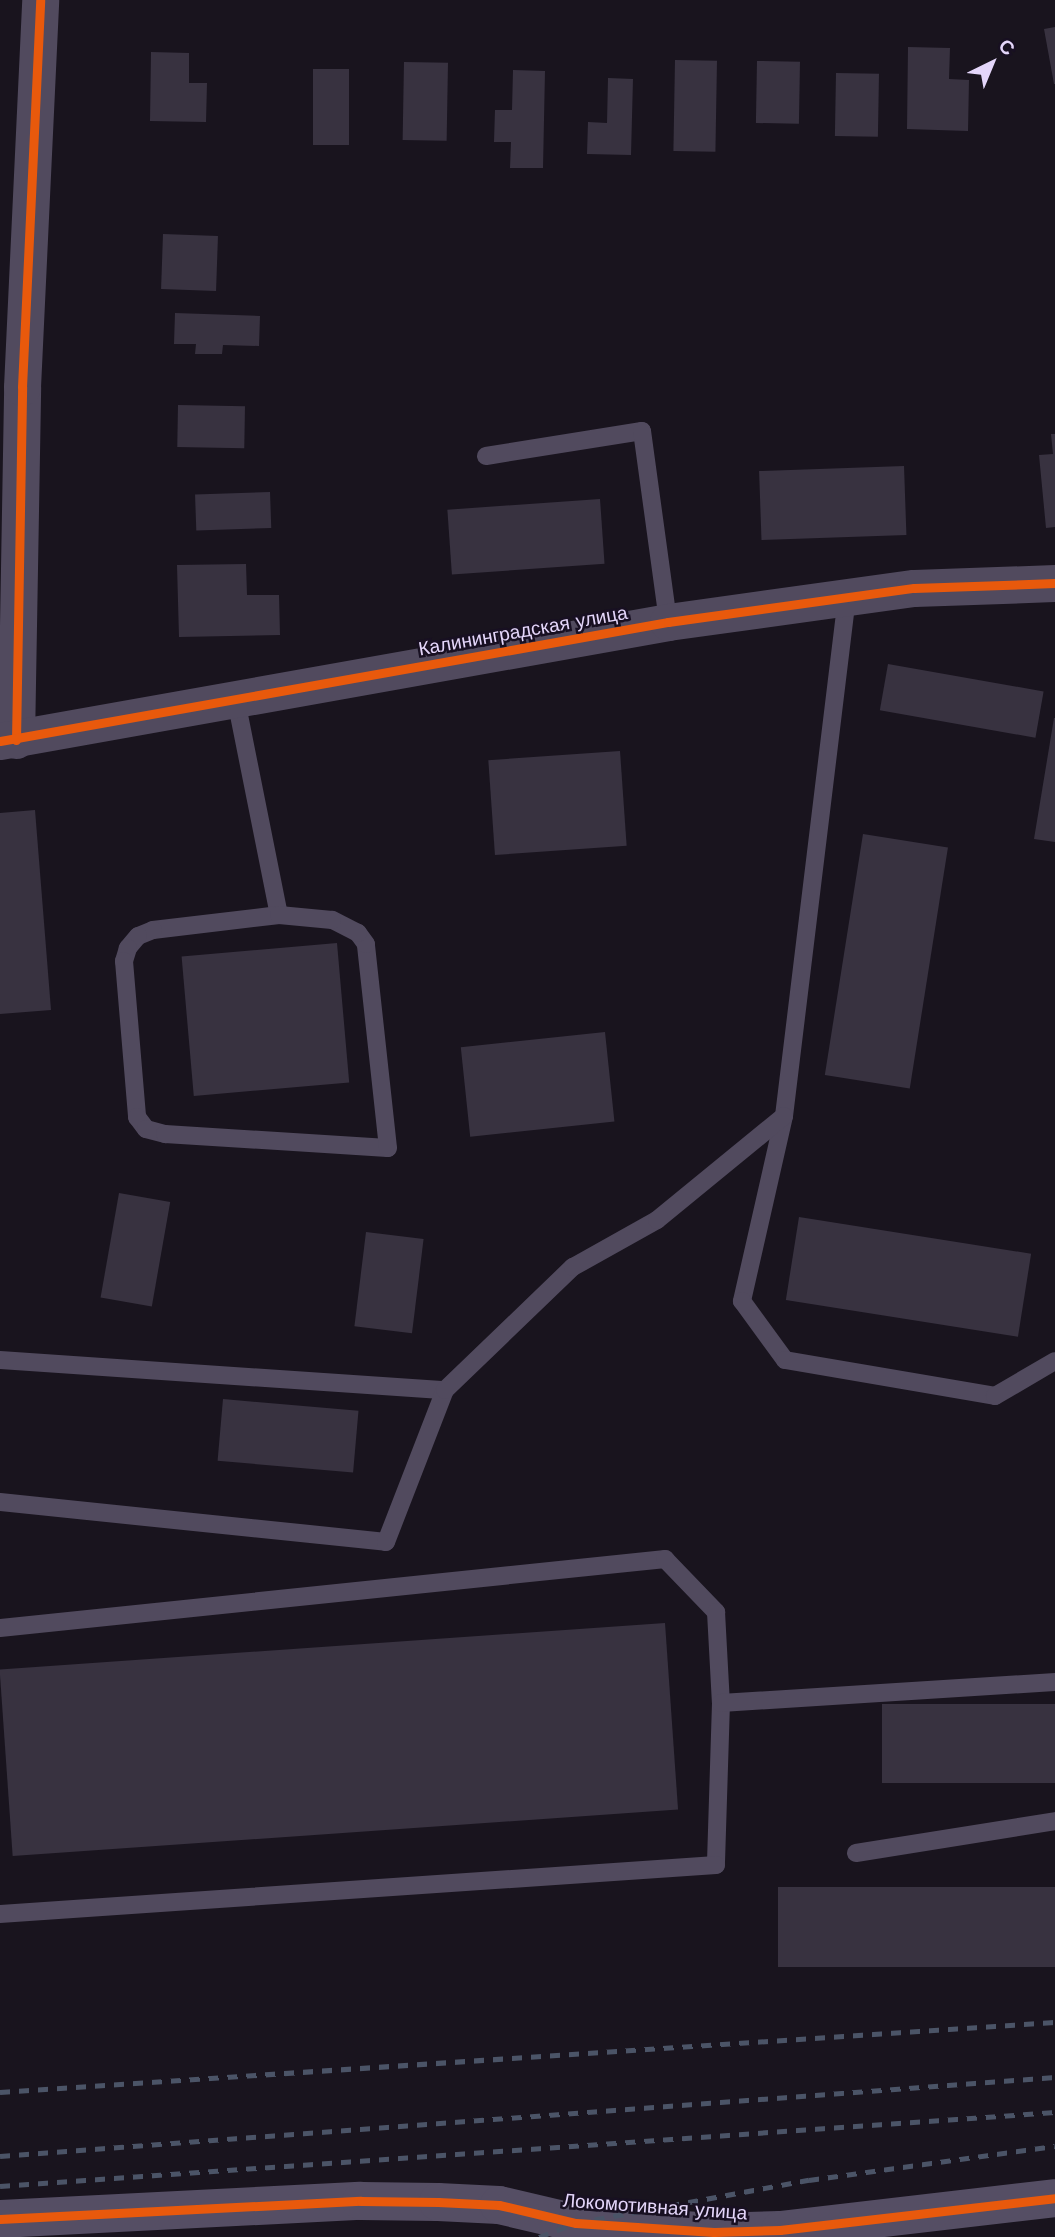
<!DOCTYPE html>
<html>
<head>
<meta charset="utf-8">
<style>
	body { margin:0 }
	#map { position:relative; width:1055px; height:2237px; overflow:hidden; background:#19141e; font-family:"Work Sans",sans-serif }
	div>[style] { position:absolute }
	.building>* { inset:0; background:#383240; transform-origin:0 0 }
	.lane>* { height:18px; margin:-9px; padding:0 9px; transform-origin:9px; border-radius:9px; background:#514a5e }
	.street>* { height:37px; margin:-18.5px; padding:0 18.5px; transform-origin:18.5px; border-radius:18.5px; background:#514a5e }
	.secondary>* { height:38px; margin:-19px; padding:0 19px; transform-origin:19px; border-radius:19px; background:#554e64 }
	.rail>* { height:5px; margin-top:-2.5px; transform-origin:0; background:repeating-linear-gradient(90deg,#4b5467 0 10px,transparent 0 19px) }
	.cycleway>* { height:9px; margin:-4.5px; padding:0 4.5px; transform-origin:4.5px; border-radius:4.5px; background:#e8590c }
	span { translate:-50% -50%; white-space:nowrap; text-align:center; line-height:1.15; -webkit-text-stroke:5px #181022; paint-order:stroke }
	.street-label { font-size:19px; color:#e4d6fa }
	.north { position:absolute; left:957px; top:28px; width:70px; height:70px; -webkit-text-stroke:5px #181022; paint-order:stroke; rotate:43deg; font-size:19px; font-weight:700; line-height:28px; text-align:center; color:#e4d6fa }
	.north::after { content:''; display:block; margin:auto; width:24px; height:32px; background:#e4d6fa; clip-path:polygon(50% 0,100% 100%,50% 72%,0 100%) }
</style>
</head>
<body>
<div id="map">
	<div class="building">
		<div style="clip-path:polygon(1055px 27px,1055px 84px,1054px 84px,1044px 29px)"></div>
		<div style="clip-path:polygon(908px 47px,950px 48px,949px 79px,969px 80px,968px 131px,907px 129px)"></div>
		<div style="clip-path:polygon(151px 52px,189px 53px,189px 83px,207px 83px,206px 122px,150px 121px)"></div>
		<div style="left:675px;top:60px;width:42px;height:91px;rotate:1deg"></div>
		<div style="left:757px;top:61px;width:43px;height:62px;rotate:1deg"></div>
		<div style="left:404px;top:62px;width:44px;height:78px;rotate:1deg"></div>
		<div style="left:313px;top:69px;width:36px;height:76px"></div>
		<div style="clip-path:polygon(513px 70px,545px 71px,543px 168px,510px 168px,511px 142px,494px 142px,495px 110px,512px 110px)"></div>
		<div style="left:836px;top:73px;width:43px;height:63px;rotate:1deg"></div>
		<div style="clip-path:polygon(608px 78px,633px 79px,631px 155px,587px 154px,588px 122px,607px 123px)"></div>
		<div style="left:163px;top:234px;width:55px;height:55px;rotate:2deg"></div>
		<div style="clip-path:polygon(175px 313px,260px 316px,259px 346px,223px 345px,222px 354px,195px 354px,196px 344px,174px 344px)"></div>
		<div style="left:178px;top:405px;width:67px;height:42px;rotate:1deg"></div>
		<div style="clip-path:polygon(1051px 434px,1055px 434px,1055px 527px,1046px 528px,1039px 455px,1053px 454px)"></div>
		<div style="left:904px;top:466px;width:69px;height:145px;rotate:88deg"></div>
		<div style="left:270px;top:492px;width:36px;height:75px;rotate:88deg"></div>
		<div style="left:600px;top:499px;width:65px;height:153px;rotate:86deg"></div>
		<div style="clip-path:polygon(246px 564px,247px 595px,279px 595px,280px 635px,179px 637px,177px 565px)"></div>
		<div style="left:888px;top:664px;width:158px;height:47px;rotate:10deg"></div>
		<div style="clip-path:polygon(1054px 718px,1055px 718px,1055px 842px,1034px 839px)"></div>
		<div style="left:620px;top:751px;width:95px;height:132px;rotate:86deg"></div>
		<div style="clip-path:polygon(35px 810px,51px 1010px,0 1014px,0 813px)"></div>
		<div style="left:863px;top:834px;width:86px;height:244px;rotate:9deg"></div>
		<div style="left:337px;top:943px;width:140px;height:156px;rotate:85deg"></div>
		<div style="left:605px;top:1032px;width:90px;height:145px;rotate:84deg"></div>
		<div style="left:119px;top:1193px;width:52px;height:106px;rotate:10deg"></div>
		<div style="left:799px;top:1217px;width:235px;height:84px;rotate:9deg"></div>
		<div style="left:366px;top:1232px;width:58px;height:95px;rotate:7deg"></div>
		<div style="left:223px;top:1399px;width:136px;height:62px;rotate:5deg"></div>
		<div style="left:665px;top:1623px;width:187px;height:667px;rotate:86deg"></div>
		<div style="left:1055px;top:1704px;width:79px;height:173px;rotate:90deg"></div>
		<div style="left:1055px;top:1887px;width:80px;height:277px;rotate:90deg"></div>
	</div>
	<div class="lane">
		<div style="left:486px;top:456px;width:158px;rotate:-9.1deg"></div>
		<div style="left:642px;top:431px;width:193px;rotate:82.2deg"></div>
		<div style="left:847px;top:597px;width:523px;rotate:96.92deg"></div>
		<div style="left:784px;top:1116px;width:190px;rotate:102.8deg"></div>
		<div style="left:742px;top:1301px;width:73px;rotate:53.9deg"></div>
		<div style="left:785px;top:1360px;width:213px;rotate:9.7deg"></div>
		<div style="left:995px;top:1396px;width:69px;rotate:-30.3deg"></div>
		<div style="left:236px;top:700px;width:219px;rotate:78.7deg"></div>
		<div style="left:279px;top:915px;width:127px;rotate:173.2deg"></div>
		<div style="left:153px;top:930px;width:16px;rotate:158deg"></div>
		<div style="left:138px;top:936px;width:16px;rotate:130deg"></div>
		<div style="left:128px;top:948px;width:14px;rotate:107deg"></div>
		<div style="left:124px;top:961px;width:157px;rotate:85.2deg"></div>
		<div style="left:137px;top:1117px;width:15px;rotate:53deg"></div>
		<div style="left:146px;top:1129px;width:20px;rotate:15deg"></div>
		<div style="left:165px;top:1134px;width:223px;rotate:3.6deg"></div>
		<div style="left:388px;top:1148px;width:205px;rotate:-96.2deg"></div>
		<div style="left:366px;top:944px;width:14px;rotate:-126deg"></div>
		<div style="left:358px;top:933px;width:29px;rotate:-153deg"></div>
		<div style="left:332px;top:920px;width:53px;rotate:-174.6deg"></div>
		<div style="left:0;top:1360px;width:446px;rotate:3.9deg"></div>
		<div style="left:0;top:1502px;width:388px;rotate:5.9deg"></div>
		<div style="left:386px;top:1542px;width:163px;rotate:-68.8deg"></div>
		<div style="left:445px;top:1390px;width:178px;rotate:-43.9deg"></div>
		<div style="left:573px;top:1267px;width:96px;rotate:-29.2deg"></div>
		<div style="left:657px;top:1220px;width:164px;rotate:-39.3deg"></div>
		<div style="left:0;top:1628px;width:669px;rotate:-5.92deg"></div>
		<div style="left:665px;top:1559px;width:74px;rotate:46.1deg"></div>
		<div style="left:716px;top:1612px;width:91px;rotate:86.9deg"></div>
		<div style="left:721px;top:1703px;width:162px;rotate:91.8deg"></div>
		<div style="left:716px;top:1865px;width:718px;rotate:176.09deg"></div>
		<div style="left:721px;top:1703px;width:335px;rotate:-3.6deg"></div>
		<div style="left:856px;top:1853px;width:202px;rotate:-9.1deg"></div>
	</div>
	<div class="street">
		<div style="left:16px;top:740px;width:353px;rotate:-89deg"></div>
		<div style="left:22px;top:387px;width:387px;rotate:-87.3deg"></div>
		<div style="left:0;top:741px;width:679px;rotate:-10.1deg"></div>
		<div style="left:668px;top:622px;width:248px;rotate:-7.9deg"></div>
		<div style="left:914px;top:588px;width:141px;rotate:-2deg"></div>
	</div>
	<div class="secondary">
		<div style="left:0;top:2219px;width:361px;rotate:-2.9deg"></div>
		<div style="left:361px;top:2201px;width:77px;rotate:0.7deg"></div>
		<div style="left:438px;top:2202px;width:61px;rotate:2.8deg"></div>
		<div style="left:499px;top:2205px;width:79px;rotate:13.2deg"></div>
		<div style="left:576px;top:2223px;width:138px;rotate:3.7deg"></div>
		<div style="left:714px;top:2232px;width:66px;rotate:-1.7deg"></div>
		<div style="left:780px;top:2230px;width:277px;rotate:-6.6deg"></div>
	</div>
	<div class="rail">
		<div style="left:0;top:2092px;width:1057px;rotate:-3.8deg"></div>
		<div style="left:0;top:2156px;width:1058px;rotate:-4.28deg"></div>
		<div style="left:0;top:2186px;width:1058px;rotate:-4.01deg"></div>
		<div style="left:539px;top:2237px;width:40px;rotate:-21deg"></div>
		<div style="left:576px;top:2223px;width:237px;rotate:-10.5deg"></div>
		<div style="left:809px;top:2180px;width:248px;rotate:-7.9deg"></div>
	</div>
	<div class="cycleway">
		<div style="left:16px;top:740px;width:353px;rotate:-89deg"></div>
		<div style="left:22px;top:387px;width:387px;rotate:-87.3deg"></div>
		<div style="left:0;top:741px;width:679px;rotate:-10.1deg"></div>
		<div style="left:668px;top:622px;width:248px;rotate:-7.9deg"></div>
		<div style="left:914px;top:588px;width:141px;rotate:-2deg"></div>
		<div style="left:0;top:2219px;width:361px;rotate:-2.9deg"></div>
		<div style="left:361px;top:2201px;width:77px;rotate:0.7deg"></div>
		<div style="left:438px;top:2202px;width:61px;rotate:2.8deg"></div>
		<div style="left:499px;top:2205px;width:79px;rotate:13.2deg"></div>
		<div style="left:576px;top:2223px;width:138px;rotate:3.7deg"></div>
		<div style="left:714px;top:2232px;width:66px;rotate:-1.7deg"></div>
		<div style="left:780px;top:2230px;width:277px;rotate:-6.6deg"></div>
	</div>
	<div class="street-label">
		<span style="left:523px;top:631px;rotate:-10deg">Калининградская улица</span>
		<span style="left:655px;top:2207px;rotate:4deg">Локомотивная улица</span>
	</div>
	<div class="north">С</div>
</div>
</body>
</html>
